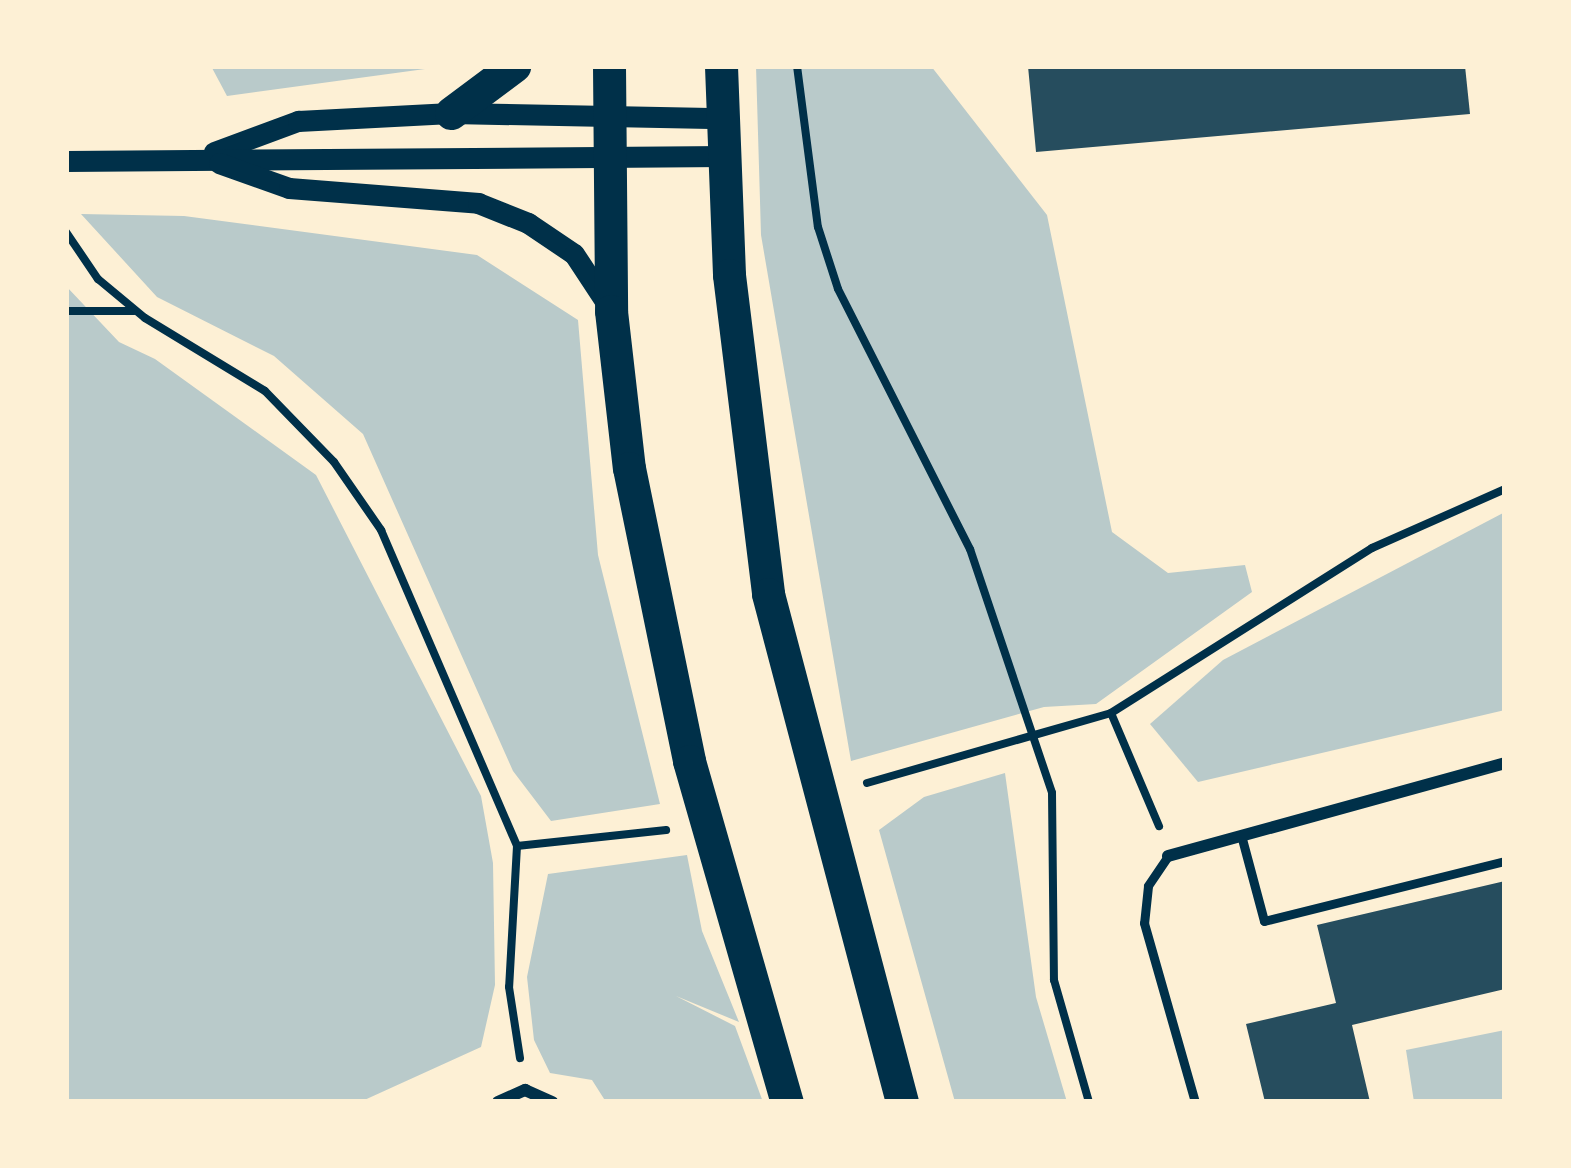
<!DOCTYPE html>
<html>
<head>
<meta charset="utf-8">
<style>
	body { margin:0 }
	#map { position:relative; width:1571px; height:1168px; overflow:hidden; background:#fdf0d5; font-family:Poppins,sans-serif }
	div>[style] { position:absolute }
	.green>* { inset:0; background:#b9caca }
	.building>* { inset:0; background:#264d5e }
	.path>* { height:8px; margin:-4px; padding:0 4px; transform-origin:4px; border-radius:4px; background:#003049 }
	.service>* { height:9px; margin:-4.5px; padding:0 4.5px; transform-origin:4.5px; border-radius:4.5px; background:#003049 }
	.minor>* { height:12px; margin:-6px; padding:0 6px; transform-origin:6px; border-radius:6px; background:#003049 }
	.tertiary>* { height:21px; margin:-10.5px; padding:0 10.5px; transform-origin:10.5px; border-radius:10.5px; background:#003049 }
	.trunk>* { height:33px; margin:-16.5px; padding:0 16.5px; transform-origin:16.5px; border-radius:16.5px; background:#003049 }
	span { translate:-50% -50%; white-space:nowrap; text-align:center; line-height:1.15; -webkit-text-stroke:10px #fdf0d5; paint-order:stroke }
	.frame { position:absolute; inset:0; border:69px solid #fdf0d5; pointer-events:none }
</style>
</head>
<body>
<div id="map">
	<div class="green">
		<div style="clip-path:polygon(211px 66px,447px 66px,227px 96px)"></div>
		<div style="clip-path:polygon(756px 66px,931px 66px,1047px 215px,1112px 532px,1168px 573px,1245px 565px,1252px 592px,1096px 704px,1044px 707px,851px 761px,761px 235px)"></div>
		<div style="clip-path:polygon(81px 214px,184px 216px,477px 255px,578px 320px,598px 555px,660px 804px,551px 821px,513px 771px,363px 434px,274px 356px,157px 297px)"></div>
		<div style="clip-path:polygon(66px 286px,119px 342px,155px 359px,316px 475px,481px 796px,493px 863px,495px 985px,481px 1047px,360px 1102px,66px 1102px)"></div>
		<div style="clip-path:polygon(1505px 512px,1505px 710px,1198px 782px,1150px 724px,1223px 660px)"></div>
		<div style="clip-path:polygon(1005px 773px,1036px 997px,1067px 1102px,955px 1102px,879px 830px,924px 797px)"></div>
		<div style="clip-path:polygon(687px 855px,702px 931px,739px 1022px,676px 996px,735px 1026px,763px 1102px,606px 1102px,592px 1080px,550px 1073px,534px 1040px,527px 977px,548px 874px)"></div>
		<div style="clip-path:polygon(1505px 1030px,1505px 1102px,1414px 1102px,1406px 1050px)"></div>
	</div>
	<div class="building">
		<div style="clip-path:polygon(1028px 66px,1465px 66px,1470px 114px,1036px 152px)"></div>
		<div style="clip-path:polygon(1505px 881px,1505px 989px,1352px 1025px,1370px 1102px,1265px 1102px,1246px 1024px,1336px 1003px,1317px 925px)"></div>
	</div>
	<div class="path">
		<div style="left:797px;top:66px;width:162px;rotate:82.6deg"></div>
		<div style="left:818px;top:227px;width:65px;rotate:72.1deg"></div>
		<div style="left:838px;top:289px;width:292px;rotate:63.1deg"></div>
		<div style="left:970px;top:549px;width:257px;rotate:71.4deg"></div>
		<div style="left:1052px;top:793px;width:187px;rotate:89.4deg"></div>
		<div style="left:1054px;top:980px;width:127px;rotate:74deg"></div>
		<div style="left:66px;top:232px;width:57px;rotate:55.8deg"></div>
		<div style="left:98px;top:279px;width:61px;rotate:39.7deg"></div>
		<div style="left:145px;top:318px;width:140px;rotate:31.3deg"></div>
		<div style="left:265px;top:391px;width:99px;rotate:45.8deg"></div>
		<div style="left:334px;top:462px;width:83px;rotate:55.3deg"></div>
		<div style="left:381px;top:530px;width:344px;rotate:66.7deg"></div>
		<div style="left:517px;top:846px;width:150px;rotate:-6.1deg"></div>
		<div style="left:66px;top:311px;width:68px"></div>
		<div style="left:1111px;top:713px;width:123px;rotate:67deg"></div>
		<div style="left:867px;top:783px;width:254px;rotate:-16deg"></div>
		<div style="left:1111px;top:713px;width:309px;rotate:-32.3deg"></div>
		<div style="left:1372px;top:548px;width:145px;rotate:-23.9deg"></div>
		<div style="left:517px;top:846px;width:141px;rotate:93.2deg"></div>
		<div style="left:509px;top:987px;width:72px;rotate:81.2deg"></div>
	</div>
	<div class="service">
		<div style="left:1241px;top:835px;width:89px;rotate:75deg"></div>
		<div style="left:1264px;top:921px;width:248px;rotate:-14deg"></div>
		<div style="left:1168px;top:856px;width:36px;rotate:124deg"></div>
		<div style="left:1148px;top:886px;width:37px;rotate:96deg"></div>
		<div style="left:1144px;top:923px;width:186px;rotate:74.1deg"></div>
	</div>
	<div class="minor">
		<div style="left:1168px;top:856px;width:350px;rotate:-15.4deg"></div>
		<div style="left:498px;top:1102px;width:30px;rotate:-24deg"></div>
		<div style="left:525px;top:1090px;width:30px;rotate:24deg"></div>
	</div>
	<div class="tertiary">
		<div style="left:214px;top:152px;width:90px;rotate:-20.3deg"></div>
		<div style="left:298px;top:121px;width:153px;rotate:-3deg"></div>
		<div style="left:451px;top:113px;width:272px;rotate:1.1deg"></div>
		<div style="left:66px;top:161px;width:659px;rotate:-0.43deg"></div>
		<div style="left:219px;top:163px;width:74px;rotate:19.7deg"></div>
		<div style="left:289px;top:188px;width:190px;rotate:4.5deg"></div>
		<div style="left:478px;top:203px;width:54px;rotate:21.8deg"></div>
		<div style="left:528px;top:223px;width:55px;rotate:34deg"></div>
		<div style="left:574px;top:254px;width:64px;rotate:56.6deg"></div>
	</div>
	<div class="trunk">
		<div style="left:609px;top:66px;width:245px;rotate:89.5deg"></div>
		<div style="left:611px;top:311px;width:158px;rotate:83.5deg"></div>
		<div style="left:629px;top:468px;width:299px;rotate:78.4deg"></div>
		<div style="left:689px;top:761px;width:355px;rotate:74deg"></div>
		<div style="left:721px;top:66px;width:209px;rotate:87.8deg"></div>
		<div style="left:729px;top:275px;width:321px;rotate:83deg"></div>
		<div style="left:768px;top:594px;width:525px;rotate:75.22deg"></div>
		<div style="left:451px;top:113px;width:79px;rotate:-36.7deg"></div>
	</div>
	<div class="frame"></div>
</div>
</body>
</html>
